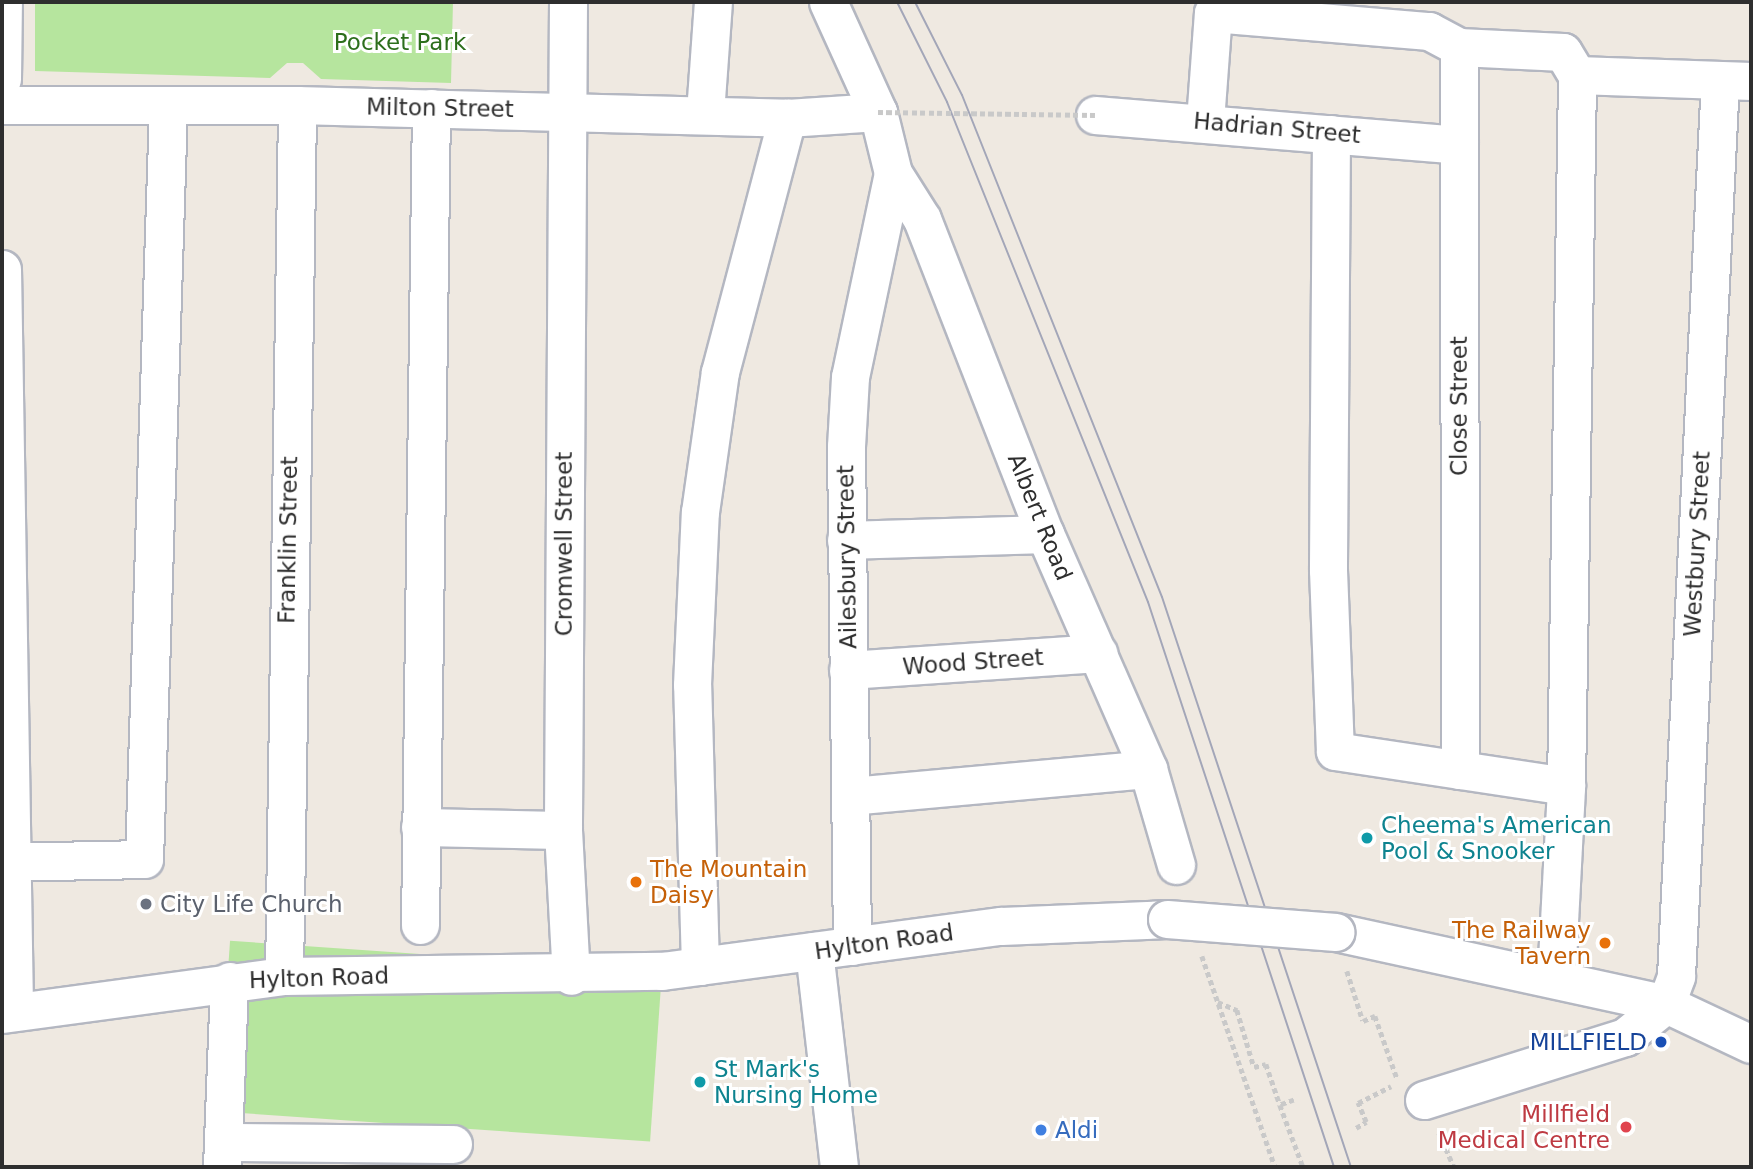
<!DOCTYPE html>
<html>
<head>
<meta charset="utf-8">
<style>
	body { margin:0 }
	#map { position:relative; width:1753px; height:1169px; overflow:hidden; background:#efe9e1; font-family:"DejaVu Sans",sans-serif }
	div>[style] { position:absolute }
	.green>* { inset:0; background:#b6e59e; transform-origin:0 0 }
	.path>* { height:4.5px; margin-top:-2.25px; transform-origin:0; background:repeating-linear-gradient(90deg,#c9c9c9 0 5px,transparent 0 8.5px) }
	.roads { filter:drop-shadow(2px 0 #b4b7c1) drop-shadow(-2px 0 #b4b7c1) drop-shadow(0 2px #b4b7c1) drop-shadow(0 -2px #b4b7c1) }
	.minor>* { height:37px; margin:-18.5px; padding:0 18.5px; transform-origin:18.5px; border-radius:18.5px; background:#fff }
	.tram>* { height:2px; margin:-1px; padding:0 1px; transform-origin:1px; border-radius:1px; background:#a3a6b8 }
	.path-bridge>* { height:4.5px; margin-top:-2.25px; transform-origin:0; background:repeating-linear-gradient(90deg,#c9c9c9 0 5px,transparent 0 8.5px) }
	.bridges { filter:drop-shadow(2px 0 #b4b7c1) drop-shadow(-2px 0 #b4b7c1) drop-shadow(0 2px #b4b7c1) drop-shadow(0 -2px #b4b7c1) }
	.minor-bridge>* { height:37px; margin:-18.5px; padding:0 18.5px; transform-origin:18.5px; border-radius:18.5px; background:#fff }
	.dots>* { width:19px; height:19px; translate:-50% -50%; box-sizing:border-box; border:4px solid #fff; border-radius:50% }
	span { translate:-50% -50%; white-space:nowrap; text-align:center; line-height:1.15; -webkit-text-stroke:6px #fff; paint-order:stroke }
	.park-label { font-size:23px; color:#2c6e1b }
	.street-label { font-size:23px; color:#2e2e2e }
	.culture-label { font-size:23px; color:#0d838f }
	.left { translate:0 -50%; text-align:left }
	.food-label { font-size:23px; color:#c56008 }
	.right { translate:-100% -50%; text-align:right }
	.worship-label { font-size:23px; color:#5b616d }
	.transit-label { font-size:23px; color:#164399 }
	.health-label { font-size:23px; color:#be3a42 }
	.shop-label { font-size:23px; color:#366cbe }
	.frame { position:absolute; inset:0; border:4px solid #2e2e2e; pointer-events:none }
</style>
</head>
<body>
<div id="map">
	<div class="green">
		<div style="clip-path:polygon(35px 2px,453px 2px,451px 83px,321px 79px,303px 63px,287px 63px,270px 78px,35px 71px)"></div>
		<div style="left:662px;top:971px;width:171px;height:433px;rotate:94deg"></div>
	</div>
	<div class="path">
		<div style="left:1202px;top:956px;width:223px;rotate:70.9deg"></div>
		<div style="left:1347px;top:971px;width:52px;rotate:72.3deg"></div>
		<div style="left:1363px;top:1021px;width:13px;rotate:-23deg"></div>
		<div style="left:1375px;top:1016px;width:66px;rotate:70.5deg"></div>
		<div style="left:1218px;top:1002px;width:21px;rotate:23deg"></div>
		<div style="left:1237px;top:1010px;width:59px;rotate:73.4deg"></div>
		<div style="left:1254px;top:1067px;width:12px;rotate:-14deg"></div>
		<div style="left:1266px;top:1064px;width:43px;rotate:71.1deg"></div>
		<div style="left:1294px;top:1100px;width:15px;rotate:160deg"></div>
		<div style="left:1280px;top:1105px;width:66px;rotate:69.6deg"></div>
		<div style="left:1356px;top:1128px;width:12px;rotate:-31deg"></div>
		<div style="left:1366px;top:1122px;width:21px;rotate:-113deg"></div>
		<div style="left:1358px;top:1103px;width:37px;rotate:-27deg"></div>
		<div style="left:1439px;top:1133px;width:37px;rotate:66deg"></div>
	</div>
	<div class="roads">
		<div class="minor">
			<div style="left:568px;top:2px;width:828px;rotate:90.35deg"></div>
			<div style="left:563px;top:830px;width:146px;rotate:86.9deg"></div>
			<div style="left:828px;top:2px;width:121px;rotate:65.6deg"></div>
			<div style="left:878px;top:112px;width:63px;rotate:76.2deg"></div>
			<div style="left:893px;top:173px;width:208px;rotate:101.9deg"></div>
			<div style="left:850px;top:377px;width:69px;rotate:93.3deg"></div>
			<div style="left:846px;top:446px;width:500px;rotate:89.31deg"></div>
			<div style="left:2px;top:79px;width:77px;rotate:-89.3deg"></div>
			<div style="left:2px;top:105px;width:295px"></div>
			<div style="left:297px;top:105px;width:490px;rotate:1.5deg"></div>
			<div style="left:787px;top:118px;width:91px;rotate:-3.8deg"></div>
			<div style="left:705px;top:113px;width:111px;rotate:-85.9deg"></div>
			<div style="left:1095px;top:115px;width:365px;rotate:4.7deg"></div>
			<div style="left:1205px;top:121px;width:108px;rotate:-85.8deg"></div>
			<div style="left:1213px;top:13px;width:217px;rotate:4.8deg"></div>
			<div style="left:1429px;top:31px;width:34px;rotate:28deg"></div>
			<div style="left:1331px;top:134px;width:436px;rotate:90.4deg"></div>
			<div style="left:1328px;top:570px;width:181px;rotate:87.8deg"></div>
			<div style="left:1335px;top:751px;width:126px;rotate:8.6deg"></div>
			<div style="left:893px;top:173px;width:54px;rotate:57.8deg"></div>
			<div style="left:922px;top:219px;width:338px;rotate:68.7deg"></div>
			<div style="left:1045px;top:534px;width:257px;rotate:66.3deg"></div>
			<div style="left:1148px;top:769px;width:100px;rotate:73.7deg"></div>
			<div style="left:2px;top:269px;width:743px;rotate:89.07deg"></div>
			<div style="left:846px;top:540px;width:199px;rotate:-1.7deg"></div>
			<div style="left:848px;top:670px;width:251px;rotate:-3.9deg"></div>
			<div style="left:1566px;top:786px;width:711px;rotate:-89.11deg"></div>
			<div style="left:851px;top:796px;width:298px;rotate:-5.2deg"></div>
			<div style="left:420px;top:827px;width:143px;rotate:1.2deg"></div>
			<div style="left:2px;top:862px;width:142px;rotate:-1.2deg"></div>
			<div style="left:144px;top:859px;width:753px;rotate:-88.17deg"></div>
			<div style="left:420px;top:925px;width:817px;rotate:-89.23deg"></div>
			<div style="left:1336px;top:932px;width:338px;rotate:12.3deg"></div>
			<div style="left:1666px;top:1004px;width:94px;rotate:25.2deg"></div>
			<div style="left:814px;top:951px;width:217px;rotate:83.4deg"></div>
			<div style="left:700px;top:966px;width:281px;rotate:-91.6deg"></div>
			<div style="left:692px;top:685px;width:173px;rotate:-87.4deg"></div>
			<div style="left:700px;top:512px;width:141px;rotate:-81.9deg"></div>
			<div style="left:720px;top:372px;width:263px;rotate:-75.2deg"></div>
			<div style="left:284px;top:976px;width:871px;rotate:-89.14deg"></div>
			<div style="left:1556px;top:979px;width:193px;rotate:-87deg"></div>
			<div style="left:1566px;top:786px;width:107px;rotate:-171.4deg"></div>
			<div style="left:1460px;top:770px;width:723px;rotate:-90.08deg"></div>
			<div style="left:1459px;top:47px;width:104px;rotate:2.8deg"></div>
			<div style="left:1563px;top:52px;width:27px;rotate:59deg"></div>
			<div style="left:1577px;top:75px;width:174px;rotate:2deg"></div>
			<div style="left:2px;top:1014px;width:285px;rotate:-7.7deg"></div>
			<div style="left:284px;top:976px;width:378px;rotate:-0.8deg"></div>
			<div style="left:662px;top:971px;width:342px;rotate:-7.6deg"></div>
			<div style="left:1001px;top:926px;width:166px;rotate:-2.4deg"></div>
			<div style="left:1424px;top:1100px;width:211px;rotate:-17.4deg"></div>
			<div style="left:1625px;top:1037px;width:53px;rotate:-38.8deg"></div>
			<div style="left:1666px;top:1004px;width:30px;rotate:-70deg"></div>
			<div style="left:1676px;top:976px;width:896px;rotate:-87.19deg"></div>
			<div style="left:227px;top:1142px;width:226px;rotate:0.5deg"></div>
			<div style="left:222px;top:1167px;width:186px;rotate:-87.8deg"></div>
		</div>
	</div>
	<div class="tram">
		<div style="left:897px;top:2px;width:112px;rotate:63.4deg"></div>
		<div style="left:947px;top:102px;width:539px;rotate:68.1deg"></div>
		<div style="left:1148px;top:602px;width:595px;rotate:71.78deg"></div>
		<div style="left:915px;top:2px;width:104px;rotate:63.2deg"></div>
		<div style="left:962px;top:95px;width:540px;rotate:68.28deg"></div>
		<div style="left:1162px;top:597px;width:601px;rotate:71.66deg"></div>
	</div>
	<div class="path-bridge">
		<div style="left:878px;top:112px;width:217px;rotate:0.8deg"></div>
	</div>
	<div class="bridges">
		<div class="minor-bridge">
			<div style="left:1167px;top:919px;width:169px;rotate:4.4deg"></div>
		</div>
	</div>
	<div class="dots">
		<div style="left:1367px;top:838px;background:#0f9aa8"></div>
		<div style="left:636px;top:882px;background:#e8710a"></div>
		<div style="left:146px;top:904px;background:#6b7280"></div>
		<div style="left:1605px;top:943px;background:#e8710a"></div>
		<div style="left:1661px;top:1042px;background:#1a4fb4"></div>
		<div style="left:700px;top:1082px;background:#0f9aa8"></div>
		<div style="left:1626px;top:1127px;background:#e0444e"></div>
		<div style="left:1041px;top:1130px;background:#3f7fe0"></div>
	</div>
	<div class="park-label">
		<span style="left:400px;top:42px">Pocket Park</span>
	</div>
	<div class="street-label">
		<span style="left:440px;top:108px;rotate:1deg">Milton Street</span>
		<span style="left:1277px;top:128px;rotate:5deg">Hadrian Street</span>
		<span style="left:1459px;top:406px;rotate:-90deg">Close Street</span>
		<span style="left:1040px;top:517px;rotate:68deg">Albert Road</span>
		<span style="left:288px;top:540px;rotate:-89deg">Franklin Street</span>
		<span style="left:564px;top:544px;rotate:-90deg">Cromwell Street</span>
		<span style="left:1697px;top:544px;rotate:-87deg">Westbury Street</span>
		<span style="left:847px;top:557px;rotate:-91deg">Ailesbury Street</span>
		<span style="left:973px;top:662px;rotate:-4deg">Wood Street</span>
		<span style="left:884px;top:942px;rotate:-8deg">Hylton Road</span>
		<span style="left:319px;top:978px;rotate:-2deg">Hylton Road</span>
	</div>
	<div class="culture-label">
		<span class="left" style="left:1381px;top:838px">Cheema's American<br>Pool &amp; Snooker</span>
		<span class="left" style="left:714px;top:1082px">St Mark's<br>Nursing Home</span>
	</div>
	<div class="food-label">
		<span class="left" style="left:650px;top:882px">The Mountain<br>Daisy</span>
		<span class="right" style="left:1591px;top:943px">The Railway<br>Tavern</span>
	</div>
	<div class="worship-label">
		<span class="left" style="left:160px;top:904px">City Life Church</span>
	</div>
	<div class="transit-label">
		<span class="right" style="left:1647px;top:1042px">MILLFIELD</span>
	</div>
	<div class="health-label">
		<span class="right" style="left:1610px;top:1127px">Millfield<br>Medical Centre</span>
	</div>
	<div class="shop-label">
		<span class="left" style="left:1055px;top:1130px">Aldi</span>
	</div>
	<div class="frame"></div>
</div>
</body>
</html>
